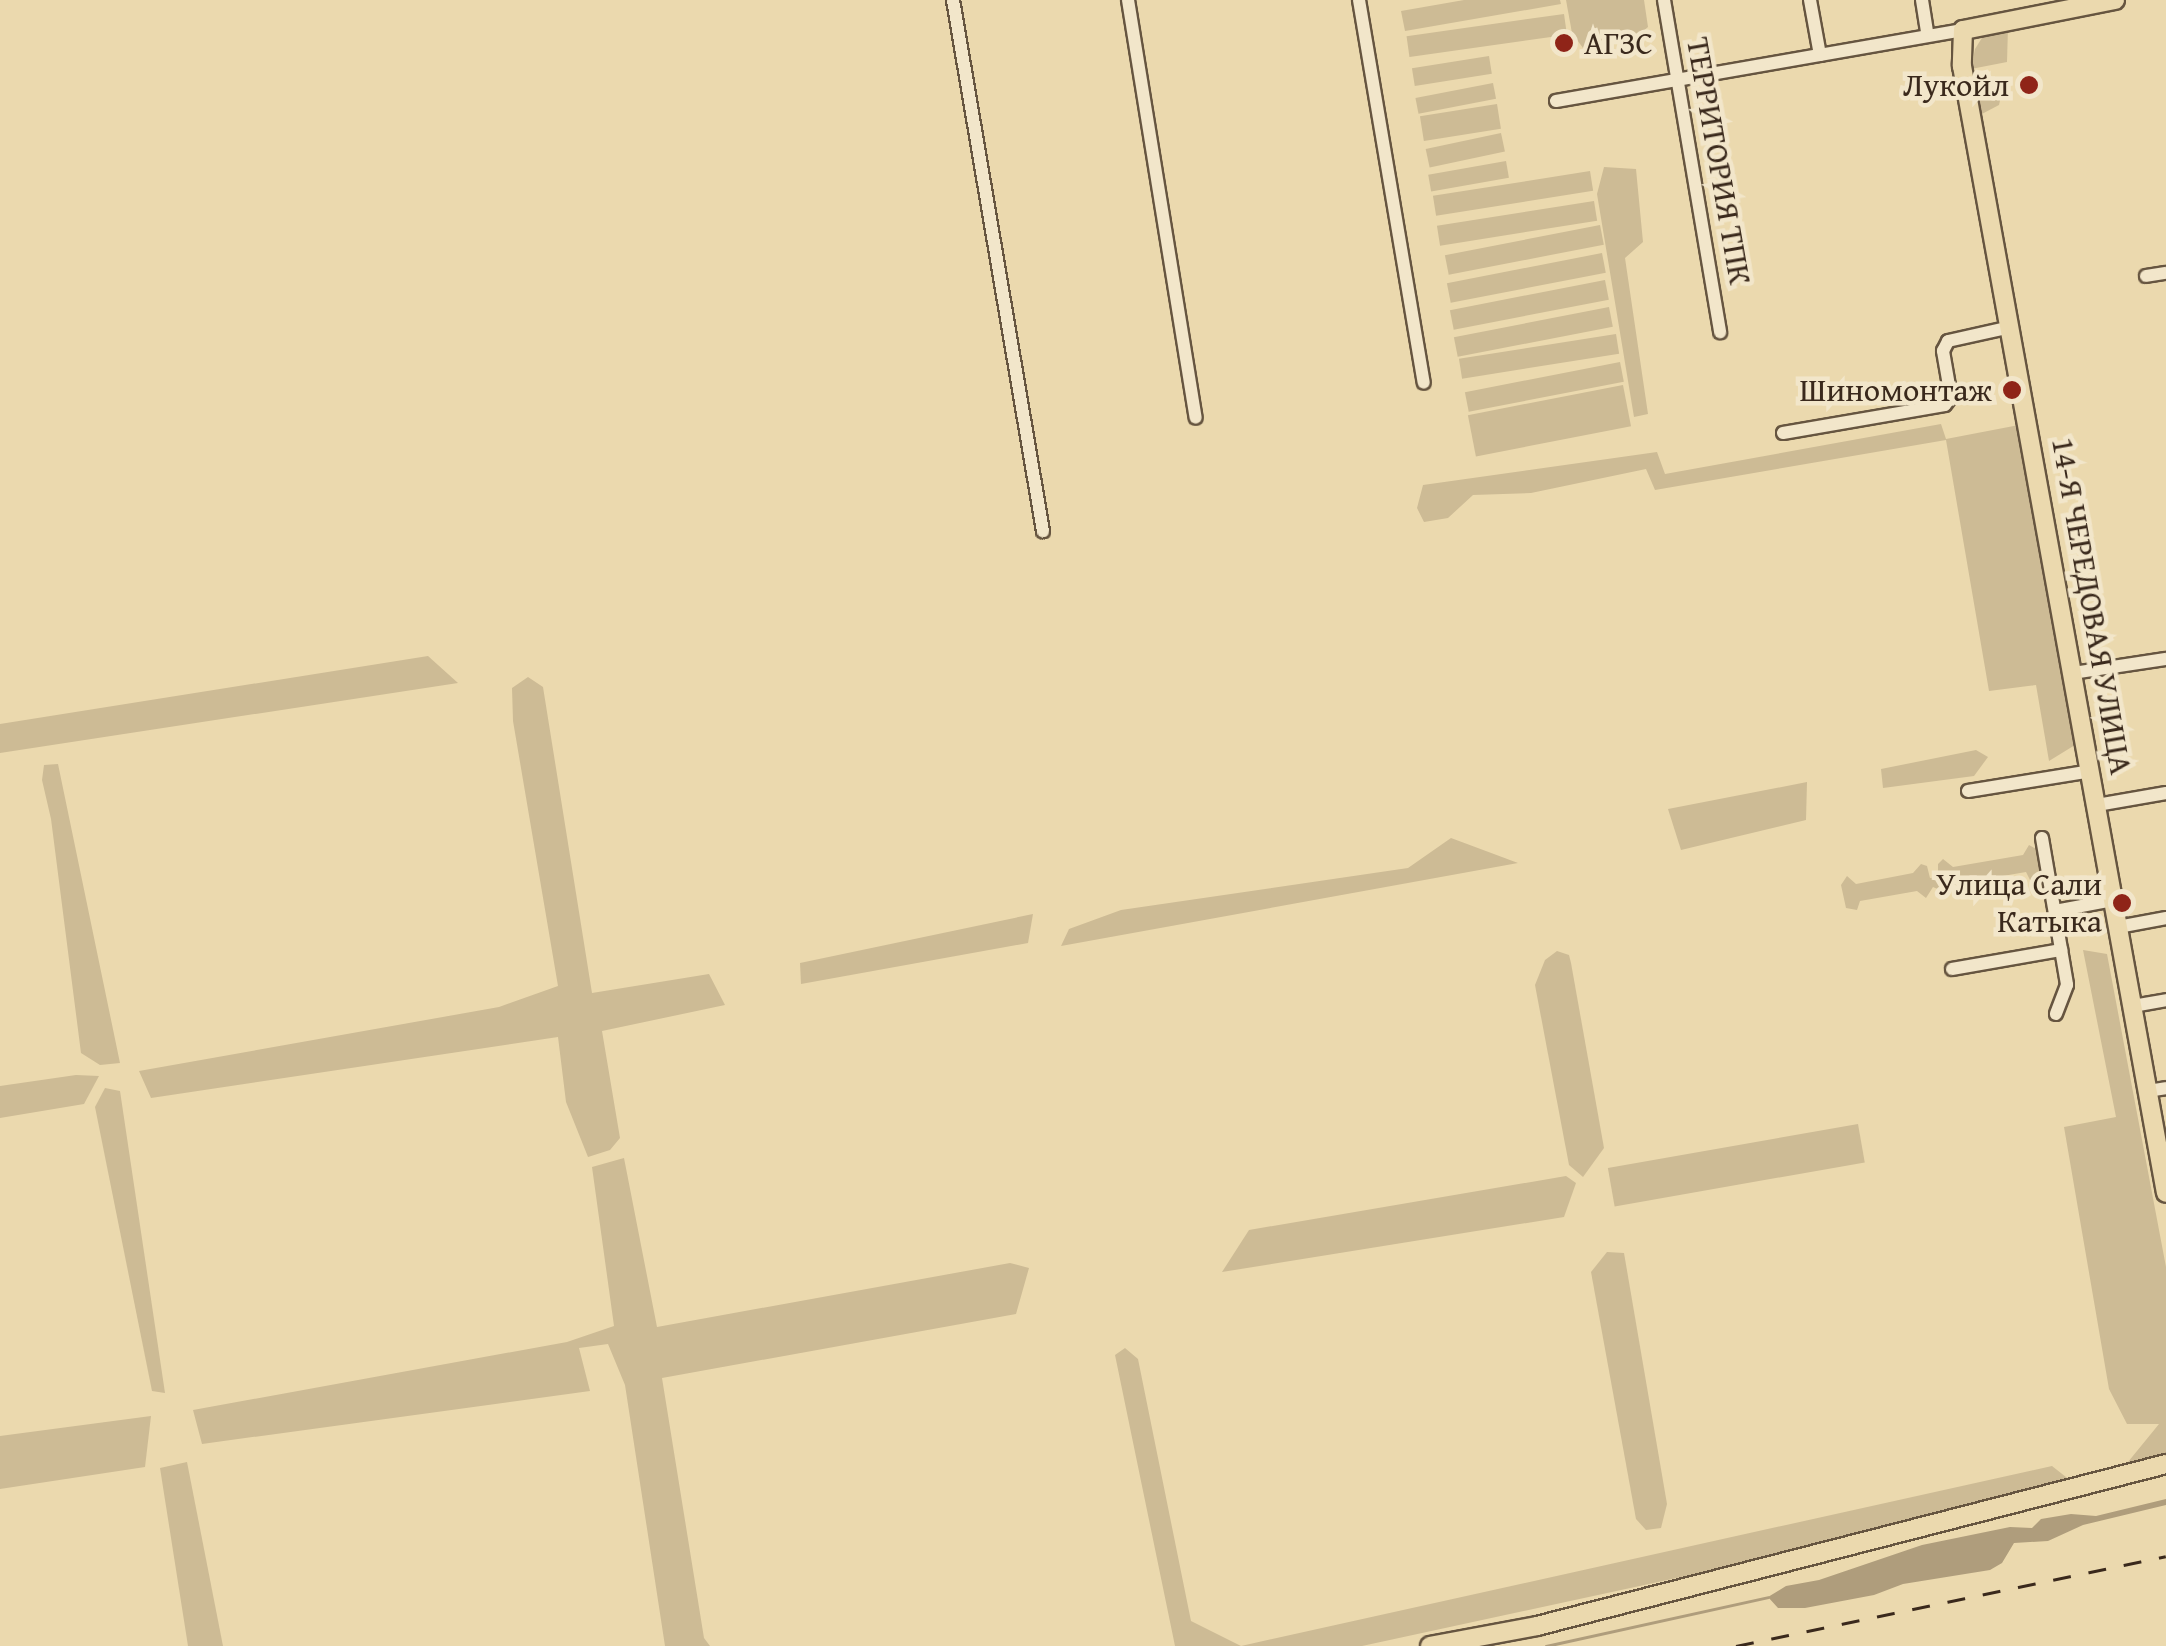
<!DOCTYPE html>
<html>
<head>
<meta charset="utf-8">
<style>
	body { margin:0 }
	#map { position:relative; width:2166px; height:1646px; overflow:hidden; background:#ebd9ae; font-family:"Gentium Book Plus",serif }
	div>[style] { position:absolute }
	.green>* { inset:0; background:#cdbb95; transform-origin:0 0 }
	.water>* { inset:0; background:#af9d7c }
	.stream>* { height:2.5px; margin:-1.25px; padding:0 1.25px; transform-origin:1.25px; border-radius:1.25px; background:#af9d7c }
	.roads { filter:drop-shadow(2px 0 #665540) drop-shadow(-2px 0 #665540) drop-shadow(0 2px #665540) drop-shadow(0 -2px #665540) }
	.minor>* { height:12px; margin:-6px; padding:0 6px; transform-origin:6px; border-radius:6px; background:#f2e6ca }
	.major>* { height:18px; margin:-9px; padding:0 9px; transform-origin:9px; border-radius:9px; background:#ebd9ae }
	.rail>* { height:2.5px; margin-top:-1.25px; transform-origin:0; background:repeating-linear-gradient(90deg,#3a291c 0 18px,transparent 0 36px) }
	.dots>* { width:28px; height:28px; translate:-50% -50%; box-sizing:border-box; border:5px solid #f2e6ca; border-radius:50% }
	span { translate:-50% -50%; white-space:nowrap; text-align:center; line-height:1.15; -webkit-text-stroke:9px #f2e6ca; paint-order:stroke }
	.poi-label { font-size:32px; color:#3a291c }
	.left { translate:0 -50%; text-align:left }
	.right { translate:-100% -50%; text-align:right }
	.street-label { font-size:32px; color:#3a291c }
</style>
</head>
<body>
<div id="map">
	<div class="green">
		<div style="clip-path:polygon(1464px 0,1560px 0,1561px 4px,1405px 31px,1401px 11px)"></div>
		<div style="clip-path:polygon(1566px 0,1644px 0,1648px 27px,1630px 42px,1583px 48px,1572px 33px)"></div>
		<div style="left:1564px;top:14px;width:21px;height:159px;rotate:82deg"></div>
		<div style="clip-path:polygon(2008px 27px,2007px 62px,1971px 69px,1975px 49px,1985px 33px)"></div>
		<div style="left:1489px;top:56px;width:18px;height:78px;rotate:81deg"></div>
		<div style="clip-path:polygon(1984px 80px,1997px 81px,2001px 96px,1999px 105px,1978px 116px,1972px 86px)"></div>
		<div style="left:1493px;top:83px;width:16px;height:79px;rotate:79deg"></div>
		<div style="left:1497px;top:104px;width:25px;height:78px;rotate:81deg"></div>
		<div style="left:1501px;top:133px;width:19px;height:77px;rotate:78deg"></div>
		<div style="left:1506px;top:161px;width:17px;height:79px;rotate:80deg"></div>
		<div style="clip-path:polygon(1604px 167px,1636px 169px,1643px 242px,1625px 258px,1648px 414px,1634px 417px,1597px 194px)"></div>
		<div style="left:1590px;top:171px;width:20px;height:159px;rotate:81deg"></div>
		<div style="left:1594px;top:201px;width:20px;height:159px;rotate:81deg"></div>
		<div style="left:1600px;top:225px;width:20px;height:158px;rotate:79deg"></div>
		<div style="left:1602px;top:253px;width:20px;height:158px;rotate:79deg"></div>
		<div style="left:1605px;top:280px;width:20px;height:158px;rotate:79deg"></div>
		<div style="left:1609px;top:307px;width:20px;height:158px;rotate:79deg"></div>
		<div style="left:1616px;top:334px;width:20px;height:159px;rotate:81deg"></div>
		<div style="left:1620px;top:362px;width:20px;height:158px;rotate:79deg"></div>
		<div style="left:1623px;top:385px;width:42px;height:158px;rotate:79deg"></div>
		<div style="clip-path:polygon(1941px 424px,1946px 439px,2019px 425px,2075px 745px,2049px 761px,2036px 685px,1989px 691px,1946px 440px,1655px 490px,1646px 469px,1531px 493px,1473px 495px,1448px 518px,1424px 522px,1417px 508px,1423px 485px,1657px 452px,1665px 474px)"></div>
		<div style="clip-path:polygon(428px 656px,458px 683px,0 753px,0 724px)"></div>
		<div style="clip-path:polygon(528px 677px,543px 687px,592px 993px,709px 974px,725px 1005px,602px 1031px,620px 1138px,610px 1150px,588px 1157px,566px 1102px,558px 1037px,151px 1098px,139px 1071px,499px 1007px,558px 986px,513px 721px,512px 688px)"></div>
		<div style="clip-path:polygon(1976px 750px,1988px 757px,1974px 776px,1883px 788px,1881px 769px)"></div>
		<div style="clip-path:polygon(58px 764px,120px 1063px,100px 1065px,81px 1053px,51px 819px,42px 780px,44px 765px)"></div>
		<div style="clip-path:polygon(1807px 782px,1806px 820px,1681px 850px,1668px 809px)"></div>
		<div style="clip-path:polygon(1451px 838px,1518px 863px,1061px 946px,1069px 929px,1121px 910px,1408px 868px)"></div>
		<div style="clip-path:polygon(2029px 845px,2038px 850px,2042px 875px,2038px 879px,2030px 880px,2026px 872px,1956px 884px,1949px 894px,1933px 887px,1926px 898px,1917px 891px,1860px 901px,1857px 910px,1846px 908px,1841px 885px,1847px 876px,1856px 884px,1913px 873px,1921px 864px,1927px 866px,1930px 878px,1938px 877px,1938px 864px,1943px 859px,1953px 867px,2023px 855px)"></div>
		<div style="clip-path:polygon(1033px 914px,1028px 943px,801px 984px,800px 963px)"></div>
		<div style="clip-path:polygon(2083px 950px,2107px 954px,2166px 1267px,2166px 1455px,2128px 1468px,2128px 1462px,2159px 1424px,2127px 1424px,2109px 1389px,2064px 1127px,2116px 1117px)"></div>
		<div style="clip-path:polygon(1557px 951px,1569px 955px,1571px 963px,1604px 1148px,1583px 1177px,1569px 1165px,1535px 985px,1545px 960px)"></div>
		<div style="clip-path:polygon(76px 1075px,99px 1076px,84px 1104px,0 1118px,0 1086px)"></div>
		<div style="clip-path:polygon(105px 1088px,120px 1091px,165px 1393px,152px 1391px,95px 1107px)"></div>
		<div style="left:1858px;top:1124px;width:39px;height:254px;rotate:80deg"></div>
		<div style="clip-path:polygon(624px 1158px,657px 1327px,1010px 1263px,1029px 1268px,1016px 1314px,662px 1378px,704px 1638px,710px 1646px,665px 1646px,625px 1385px,608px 1344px,579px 1348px,590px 1391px,202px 1444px,193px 1410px,567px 1342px,614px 1326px,592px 1167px)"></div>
		<div style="clip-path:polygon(1566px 1176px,1576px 1183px,1564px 1217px,1222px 1272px,1249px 1230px)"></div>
		<div style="clip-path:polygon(1607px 1252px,1624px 1253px,1667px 1504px,1661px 1528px,1646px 1530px,1636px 1519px,1591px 1272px)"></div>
		<div style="clip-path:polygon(1125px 1348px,1138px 1359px,1191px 1621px,1241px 1646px,2052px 1466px,2071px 1481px,1769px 1558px,1362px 1646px,1175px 1646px,1115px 1355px)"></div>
		<div style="clip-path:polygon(151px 1416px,145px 1467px,0 1489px,0 1436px)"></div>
		<div style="clip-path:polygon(187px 1462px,223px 1646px,188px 1646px,160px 1468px)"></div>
	</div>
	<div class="water">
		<div style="clip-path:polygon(2166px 1499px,2166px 1505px,2083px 1525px,2048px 1541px,2014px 1543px,2002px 1563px,1990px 1570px,1903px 1584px,1874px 1595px,1805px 1608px,1778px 1608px,1768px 1597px,1786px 1586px,1819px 1580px,1922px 1545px,2010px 1527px,2032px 1528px,2041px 1519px,2071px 1514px,2096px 1516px)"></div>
	</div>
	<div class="stream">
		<div style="left:1546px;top:1646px;width:227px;rotate:-12.4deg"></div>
	</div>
	<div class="roads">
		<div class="minor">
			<div style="left:953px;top:0;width:539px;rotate:80.38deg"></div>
			<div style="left:1128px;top:0;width:423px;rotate:80.8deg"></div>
			<div style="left:1359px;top:0;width:388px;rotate:80.4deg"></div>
			<div style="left:1664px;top:0;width:337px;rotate:80.4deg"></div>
			<div style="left:1810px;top:0;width:56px;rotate:79.7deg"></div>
			<div style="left:1922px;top:0;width:36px;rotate:81deg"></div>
			<div style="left:1556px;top:101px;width:413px;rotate:-9.9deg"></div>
			<div style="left:2146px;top:276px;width:20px;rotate:-9deg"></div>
			<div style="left:1783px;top:433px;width:164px;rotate:-9.8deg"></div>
			<div style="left:1945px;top:405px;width:10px;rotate:-53deg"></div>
			<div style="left:1951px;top:397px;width:47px;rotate:-99.9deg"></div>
			<div style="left:1943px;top:351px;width:11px;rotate:-63deg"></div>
			<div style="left:1948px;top:341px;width:65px;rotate:-12.5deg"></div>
			<div style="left:2073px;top:673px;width:94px;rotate:-8.6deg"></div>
			<div style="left:1968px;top:791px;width:125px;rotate:-9.2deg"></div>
			<div style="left:2097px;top:805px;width:70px;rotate:-9.9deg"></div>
			<div style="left:2042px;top:838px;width:149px;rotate:80.3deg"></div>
			<div style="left:2067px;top:985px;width:31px;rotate:111deg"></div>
			<div style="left:2055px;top:911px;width:60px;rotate:-10.6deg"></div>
			<div style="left:2118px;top:927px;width:49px;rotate:-10.6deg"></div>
			<div style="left:1952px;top:969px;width:111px;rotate:-9.9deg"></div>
			<div style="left:2133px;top:1006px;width:34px;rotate:-10deg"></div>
			<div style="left:2148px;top:1091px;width:18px;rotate:-9deg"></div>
		</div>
		<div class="major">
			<div style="left:2115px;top:0;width:155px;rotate:168.8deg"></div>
			<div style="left:1963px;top:30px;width:36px;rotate:92deg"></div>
			<div style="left:1962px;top:66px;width:1145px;rotate:79.74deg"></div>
			<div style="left:1430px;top:1646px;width:109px;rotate:-10.6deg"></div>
			<div style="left:1537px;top:1626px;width:650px;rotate:-14.44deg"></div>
		</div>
	</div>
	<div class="rail">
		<div style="left:1736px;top:1646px;width:439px;rotate:-11.8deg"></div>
	</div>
	<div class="dots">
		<div style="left:1564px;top:43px;background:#8f2418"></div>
		<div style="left:2029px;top:85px;background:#8f2418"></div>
		<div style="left:2012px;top:390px;background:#8f2418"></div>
		<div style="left:2122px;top:903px;background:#8f2418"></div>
	</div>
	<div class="poi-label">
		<span class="left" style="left:1584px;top:43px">АГЗС</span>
		<span class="right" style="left:2009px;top:85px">Лукойл</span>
		<span class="right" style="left:1992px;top:390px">Шиномонтаж</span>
		<span class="right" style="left:2102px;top:903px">Улица Сали<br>Катыка</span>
	</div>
	<div class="street-label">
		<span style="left:1719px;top:161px;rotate:80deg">ТЕРРИТОРИЯ ТПК</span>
		<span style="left:2092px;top:606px;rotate:80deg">14-Я ЧЕРЕДОВАЯ УЛИЦА</span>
	</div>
</div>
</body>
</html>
